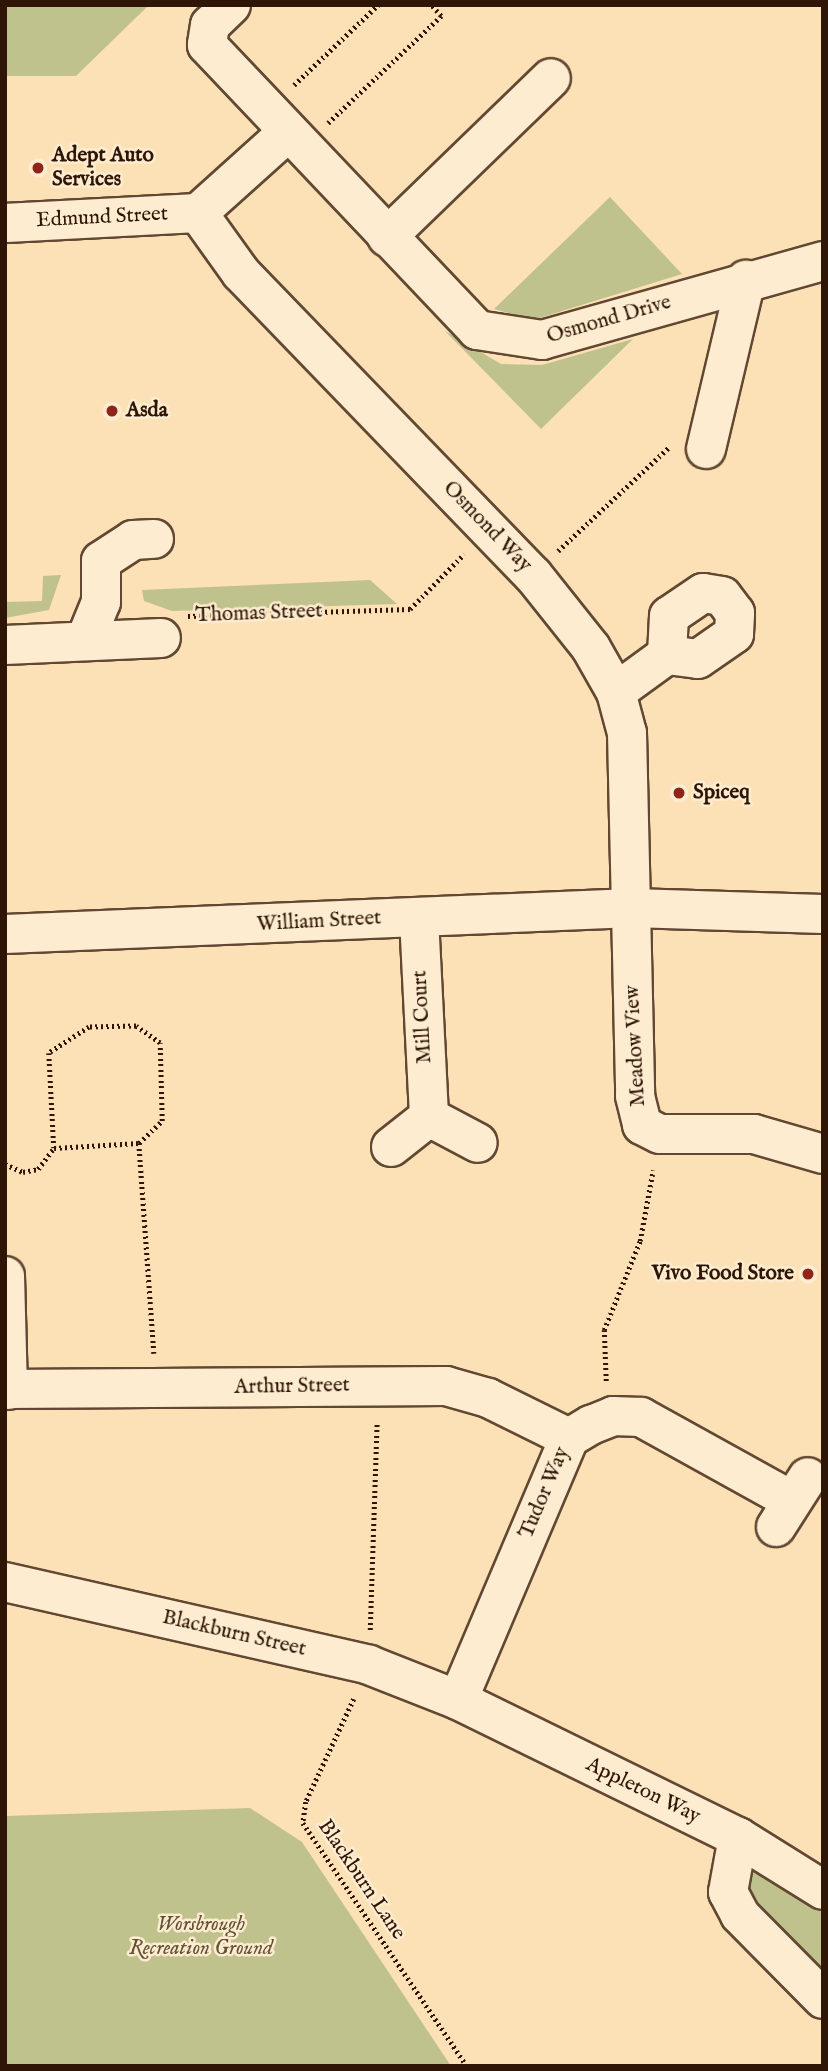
<!DOCTYPE html>
<html>
<head>
<meta charset="utf-8">
<style>
	body { margin:0 }
	#map { position:relative; width:828px; height:2071px; overflow:hidden; background:#fce1b6; font-family:"IM FELL English",serif }
	div>[style] { position:absolute }
	.green>* { inset:0; background:#c0c28d }
	.path>* { height:4.5px; margin-top:-2.25px; transform-origin:0; background:repeating-linear-gradient(90deg,#2f1506 0 2px,transparent 0 5.5px) }
	.roads { filter:drop-shadow(2px 0 #624832) drop-shadow(-2px 0 #624832) drop-shadow(0 2px #624832) drop-shadow(0 -2px #624832) }
	.minor>* { height:38px; margin:-19px; padding:0 19px; transform-origin:19px; border-radius:19px; background:#fdecd0 }
	.dots>* { width:19px; height:19px; translate:-50% -50%; box-sizing:border-box; border:4px solid #fdecd0; border-radius:50% }
	span { translate:-50% -50%; white-space:nowrap; text-align:center; line-height:1.15; -webkit-text-stroke:5px #fdecd0; paint-order:stroke }
	.poi-label { font-size:21px; color:#2f1506; font-weight:700 }
	.left { translate:0 -50%; text-align:left }
	.right { translate:-100% -50%; text-align:right }
	.street-label { font-size:21px; color:#2f1506 }
	.park-label { font-size:21px; color:#625235; font-style:italic }
	.frame { position:absolute; inset:0; border:7px solid #2f1506; pointer-events:none }
</style>
</head>
<body>
<div id="map">
	<div class="green">
		<div style="clip-path:polygon(5px 5px,149px 5px,76px 76px,5px 76px)"></div>
		<div style="clip-path:polygon(610px 197px,682px 274px,533px 320px,494px 309px)"></div>
		<div style="clip-path:polygon(445px 331px,501px 364px,542px 365px,633px 339px,541px 429px)"></div>
		<div style="clip-path:polygon(61px 575px,49px 610px,5px 618px,5px 602px,42px 601px,43px 576px)"></div>
		<div style="clip-path:polygon(370px 580px,397px 604px,172px 611px,144px 601px,142px 590px)"></div>
		<div style="clip-path:polygon(250px 1808px,302px 1842px,451px 2066px,5px 2066px,5px 1816px)"></div>
		<div style="clip-path:polygon(761px 1868px,823px 1904px,823px 1987px,748px 1908px,738px 1881px)"></div>
	</div>
	<div class="path">
		<div style="left:294px;top:85px;width:116px;rotate:-43.6deg"></div>
		<div style="left:328px;top:123px;width:156px;rotate:-43.4deg"></div>
		<div style="left:441px;top:16px;width:15px;rotate:-132deg"></div>
		<div style="left:558px;top:551px;width:152px;rotate:-43.1deg"></div>
		<div style="left:188px;top:616px;width:222px;rotate:-1.8deg"></div>
		<div style="left:410px;top:609px;width:77px;rotate:-45.5deg"></div>
		<div style="left:139px;top:1143px;width:32px;rotate:-44deg"></div>
		<div style="left:162px;top:1121px;width:78px;rotate:-91.5deg"></div>
		<div style="left:160px;top:1043px;width:29px;rotate:-145deg"></div>
		<div style="left:136px;top:1026px;width:47px;rotate:178.8deg"></div>
		<div style="left:89px;top:1027px;width:48px;rotate:147deg"></div>
		<div style="left:49px;top:1053px;width:95px;rotate:87deg"></div>
		<div style="left:54px;top:1148px;width:85px;rotate:-3.4deg"></div>
		<div style="left:139px;top:1143px;width:211px;rotate:85.9deg"></div>
		<div style="left:5px;top:1164px;width:20px;rotate:24deg"></div>
		<div style="left:23px;top:1172px;width:15px;rotate:-11deg"></div>
		<div style="left:38px;top:1169px;width:26px;rotate:-53deg"></div>
		<div style="left:606px;top:1381px;width:51px;rotate:-92.2deg"></div>
		<div style="left:604px;top:1330px;width:96px;rotate:-68deg"></div>
		<div style="left:640px;top:1241px;width:72px;rotate:-79.6deg"></div>
		<div style="left:370px;top:1630px;width:208px;rotate:-88.1deg"></div>
		<div style="left:354px;top:1699px;width:114px;rotate:115deg"></div>
		<div style="left:306px;top:1802px;width:21px;rotate:98deg"></div>
		<div style="left:303px;top:1823px;width:293px;rotate:56deg"></div>
	</div>
	<div class="roads">
		<div class="minor">
			<div style="left:231px;top:5px;width:29px;rotate:136deg"></div>
			<div style="left:210px;top:25px;width:20px;rotate:99deg"></div>
			<div style="left:207px;top:45px;width:393px;rotate:46.5deg"></div>
			<div style="left:477px;top:330px;width:66px;rotate:8.7deg"></div>
			<div style="left:542px;top:340px;width:292px;rotate:-15.7deg"></div>
			<div style="left:198px;top:213px;width:74px;rotate:54.4deg"></div>
			<div style="left:241px;top:273px;width:420px;rotate:46deg"></div>
			<div style="left:533px;top:575px;width:93px;rotate:51.5deg"></div>
			<div style="left:591px;top:648px;width:51px;rotate:60.4deg"></div>
			<div style="left:616px;top:692px;width:42px;rotate:75deg"></div>
			<div style="left:627px;top:733px;width:363px;rotate:88.7deg"></div>
			<div style="left:635px;top:1096px;width:30px;rotate:76deg"></div>
			<div style="left:642px;top:1125px;width:20px;rotate:27deg"></div>
			<div style="left:660px;top:1134px;width:94px"></div>
			<div style="left:754px;top:1134px;width:72px;rotate:16.2deg"></div>
			<div style="left:198px;top:213px;width:121px;rotate:-42deg"></div>
			<div style="left:5px;top:223px;width:193px;rotate:-3deg"></div>
			<div style="left:387px;top:237px;width:228px;rotate:-44.1deg"></div>
			<div style="left:706px;top:449px;width:174px;rotate:-76.7deg"></div>
			<div style="left:85px;top:641px;width:42px;rotate:-67.7deg"></div>
			<div style="left:101px;top:602px;width:41px;rotate:-90deg"></div>
			<div style="left:101px;top:561px;width:38px;rotate:-33deg"></div>
			<div style="left:133px;top:540px;width:21px;rotate:-3deg"></div>
			<div style="left:5px;top:645px;width:156px;rotate:-2.6deg"></div>
			<div style="left:616px;top:692px;width:63px;rotate:-36deg"></div>
			<div style="left:667px;top:655px;width:31px;rotate:7deg"></div>
			<div style="left:698px;top:659px;width:44px;rotate:-34.8deg"></div>
			<div style="left:734px;top:634px;width:21px;rotate:-87deg"></div>
			<div style="left:735px;top:613px;width:21px;rotate:-127deg"></div>
			<div style="left:722px;top:596px;width:19px;rotate:-171deg"></div>
			<div style="left:703px;top:593px;width:41px;rotate:145.9deg"></div>
			<div style="left:669px;top:616px;width:39px;rotate:93deg"></div>
			<div style="left:419px;top:918px;width:199px;rotate:87.1deg"></div>
			<div style="left:5px;top:934px;width:628px;rotate:-2.37deg"></div>
			<div style="left:632px;top:908px;width:191px;rotate:1.8deg"></div>
			<div style="left:429px;top:1117px;width:55px;rotate:28deg"></div>
			<div style="left:391px;top:1147px;width:48px;rotate:-38.3deg"></div>
			<div style="left:5px;top:1276px;width:114px;rotate:88.5deg"></div>
			<div style="left:5px;top:1389px;width:441px;rotate:-0.4deg"></div>
			<div style="left:446px;top:1386px;width:44px;rotate:15.9deg"></div>
			<div style="left:488px;top:1398px;width:90px;rotate:26.3deg"></div>
			<div style="left:776px;top:1527px;width:59px;rotate:-57.4deg"></div>
			<div style="left:5px;top:1582px;width:373px;rotate:12.8deg"></div>
			<div style="left:369px;top:1665px;width:96px;rotate:21.5deg"></div>
			<div style="left:458px;top:1700px;width:312px;rotate:26.1deg"></div>
			<div style="left:738px;top:1837px;width:100px;rotate:31.9deg"></div>
			<div style="left:458px;top:1700px;width:285px;rotate:-67deg"></div>
			<div style="left:569px;top:1438px;width:26px;rotate:-31deg"></div>
			<div style="left:591px;top:1425px;width:24px;rotate:-22deg"></div>
			<div style="left:613px;top:1416px;width:28px;rotate:2deg"></div>
			<div style="left:641px;top:1417px;width:171px;rotate:29deg"></div>
			<div style="left:738px;top:1837px;width:56px;rotate:100.3deg"></div>
			<div style="left:728px;top:1892px;width:26px;rotate:62deg"></div>
			<div style="left:740px;top:1915px;width:118px;rotate:45.3deg"></div>
		</div>
	</div>
	<div class="dots">
		<div style="left:38px;top:168px;background:#8f2418"></div>
		<div style="left:112px;top:411px;background:#8f2418"></div>
		<div style="left:679px;top:793px;background:#8f2418"></div>
		<div style="left:808px;top:1274px;background:#8f2418"></div>
	</div>
	<div class="poi-label">
		<span class="left" style="left:52px;top:168px">Adept Auto<br>Services</span>
		<span class="left" style="left:126px;top:411px">Asda</span>
		<span class="left" style="left:693px;top:793px">Spiceq</span>
		<span class="right" style="left:794px;top:1274px">Vivo Food Store</span>
	</div>
	<div class="street-label">
		<span style="left:102px;top:218px;rotate:-3deg">Edmund Street</span>
		<span style="left:609px;top:320px;rotate:-16deg">Osmond Drive</span>
		<span style="left:487px;top:527px;rotate:46deg">Osmond Way</span>
		<span style="left:259px;top:614px;rotate:-2deg">Thomas Street</span>
		<span style="left:319px;top:922px;rotate:-3deg">William Street</span>
		<span style="left:423px;top:1017px;rotate:-93deg">Mill Court</span>
		<span style="left:636px;top:1046px;rotate:-93deg">Meadow View</span>
		<span style="left:292px;top:1387px;rotate:-1deg">Arthur Street</span>
		<span style="left:545px;top:1493px;rotate:-67deg">Tudor Way</span>
		<span style="left:234px;top:1634px;rotate:13deg">Blackburn Street</span>
		<span style="left:643px;top:1791px;rotate:26deg">Appleton Way</span>
		<span style="left:361px;top:1880px;rotate:56deg">Blackburn Lane</span>
	</div>
	<div class="park-label">
		<span style="left:201px;top:1937px">Worsbrough<br>Recreation Ground</span>
	</div>
	<div class="frame"></div>
</div>
</body>
</html>
